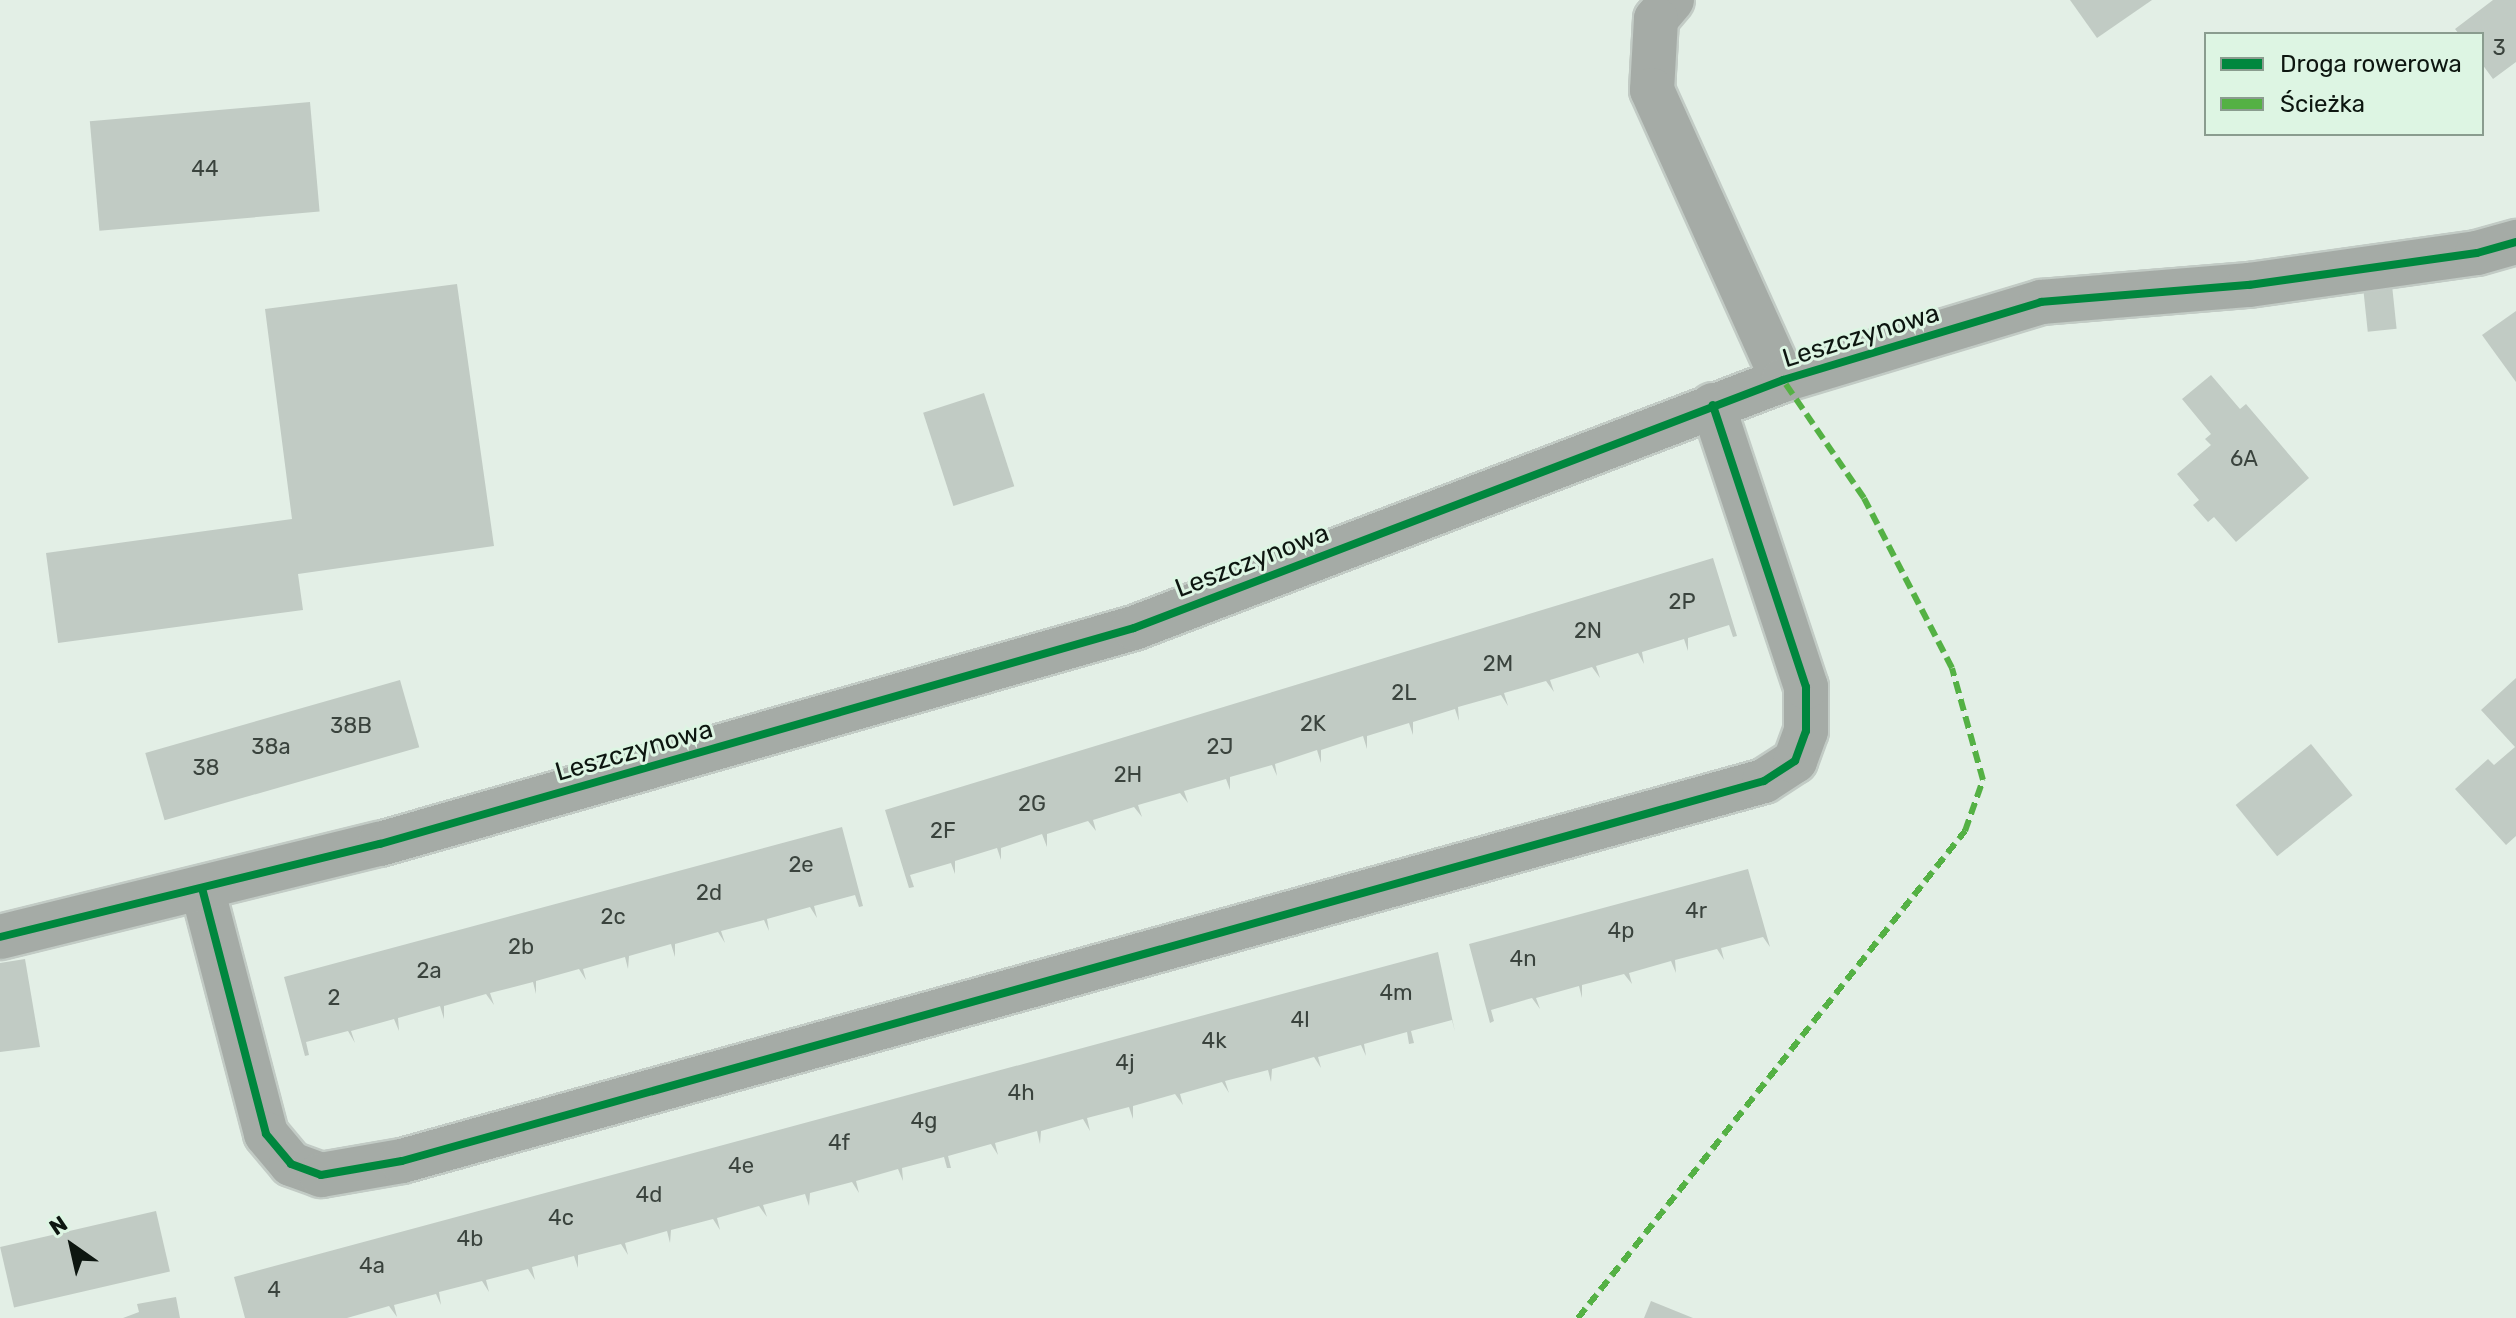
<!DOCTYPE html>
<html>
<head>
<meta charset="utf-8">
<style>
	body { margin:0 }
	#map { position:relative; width:2516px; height:1318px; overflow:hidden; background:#e3efe6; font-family:Rubik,sans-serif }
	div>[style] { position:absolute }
	.building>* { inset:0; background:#c1cbc4; transform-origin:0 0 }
	.roads { filter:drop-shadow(2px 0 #c2cbc5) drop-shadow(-2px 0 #c2cbc5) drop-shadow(0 2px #c2cbc5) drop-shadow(0 -2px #c2cbc5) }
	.street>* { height:44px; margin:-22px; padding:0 22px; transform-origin:22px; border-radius:22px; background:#a5aba6 }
	.quiet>* { height:6px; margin-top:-3px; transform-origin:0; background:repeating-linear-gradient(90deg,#54b144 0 12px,transparent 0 18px) }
	.cycleway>* { height:8px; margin:-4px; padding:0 4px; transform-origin:4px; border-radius:4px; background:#00873e }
	span { translate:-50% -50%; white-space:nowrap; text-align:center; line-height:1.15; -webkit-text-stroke:6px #ddf5e3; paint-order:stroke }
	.number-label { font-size:22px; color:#3a433d }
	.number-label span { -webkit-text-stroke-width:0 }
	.street-label { font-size:26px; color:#0d1610 }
	.legend { position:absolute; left:2204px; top:32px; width:280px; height:104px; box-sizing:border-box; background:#ddf5e3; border:2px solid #8a9c8f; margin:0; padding:10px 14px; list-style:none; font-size:24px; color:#0d1610 }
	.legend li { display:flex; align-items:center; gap:16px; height:40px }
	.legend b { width:40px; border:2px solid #8a9c8f }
	.north { position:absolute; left:32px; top:1206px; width:80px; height:80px; -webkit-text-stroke:6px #ddf5e3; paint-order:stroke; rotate:326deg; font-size:22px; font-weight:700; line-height:32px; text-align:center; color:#0d1610 }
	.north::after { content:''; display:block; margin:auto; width:28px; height:36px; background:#0d1610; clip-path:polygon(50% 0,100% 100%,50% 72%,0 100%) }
</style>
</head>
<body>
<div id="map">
	<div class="building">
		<div style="clip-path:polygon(2070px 0,2152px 0,2097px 38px)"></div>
		<div style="clip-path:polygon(2493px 0,2516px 0,2516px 62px,2493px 79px,2482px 64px,2482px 34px,2459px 34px,2455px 29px)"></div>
		<div style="left:310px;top:102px;width:110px;height:221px;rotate:85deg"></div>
		<div style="clip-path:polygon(457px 284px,494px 546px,298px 574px,303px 610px,58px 643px,46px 553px,292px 519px,265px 309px)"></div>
		<div style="left:2392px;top:285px;width:44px;height:29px;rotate:84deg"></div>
		<div style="clip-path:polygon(2516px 311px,2516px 382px,2482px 335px)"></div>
		<div style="clip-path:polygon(2211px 375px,2240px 409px,2246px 404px,2309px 478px,2236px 542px,2214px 517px,2208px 522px,2193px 505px,2199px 500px,2177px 474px,2211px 445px,2205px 439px,2211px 434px,2182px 399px)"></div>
		<div style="left:984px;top:393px;width:98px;height:64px;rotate:72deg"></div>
		<div style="clip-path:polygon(1713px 558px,1737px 636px,1733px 637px,1729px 625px,1688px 638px,1688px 651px,1684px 639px,1642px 652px,1644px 664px,1638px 653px,1596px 666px,1600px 678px,1592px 667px,1550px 680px,1554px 692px,1546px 681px,1504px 693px,1508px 706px,1501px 695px,1458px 707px,1459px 721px,1455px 709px,1413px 722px,1413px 735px,1409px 723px,1367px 736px,1367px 749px,1363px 736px,1321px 750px,1321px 763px,1317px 750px,1275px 764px,1277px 776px,1272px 765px,1230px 777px,1230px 790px,1226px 779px,1184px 791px,1188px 803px,1180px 793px,1138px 805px,1142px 817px,1134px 807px,1093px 820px,1096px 831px,1088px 821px,1047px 834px,1047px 847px,1042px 834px,1001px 848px,1001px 860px,997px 848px,955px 861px,955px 874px,951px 863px,910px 875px,914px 887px,909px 888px,885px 810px)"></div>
		<div style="clip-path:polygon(2516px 678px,2516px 836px,2506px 845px,2455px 789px,2488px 759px,2494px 765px,2515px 747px,2481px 710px)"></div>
		<div style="left:400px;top:680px;width:70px;height:265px;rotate:74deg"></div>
		<div style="left:2311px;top:744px;width:66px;height:97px;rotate:51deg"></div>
		<div style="clip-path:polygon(842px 827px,863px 906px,859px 907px,855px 895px,814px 906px,817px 918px,810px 907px,767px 919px,769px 931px,764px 920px,721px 931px,725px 943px,718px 932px,675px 944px,675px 957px,671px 944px,629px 956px,628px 969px,625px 957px,583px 969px,586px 980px,579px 969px,536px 981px,536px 994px,533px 982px,490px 993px,494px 1005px,486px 994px,444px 1006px,444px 1019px,440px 1006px,398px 1018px,399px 1031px,394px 1019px,351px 1031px,355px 1043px,348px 1031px,306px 1042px,309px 1055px,305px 1056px,284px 977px)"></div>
		<div style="clip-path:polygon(1748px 869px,1770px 947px,1763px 937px,1721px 948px,1724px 960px,1717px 949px,1675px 960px,1676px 973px,1671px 961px,1629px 973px,1632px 984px,1624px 974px,1582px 985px,1582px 998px,1579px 986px,1536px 998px,1540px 1009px,1532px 998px,1491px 1010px,1494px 1021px,1490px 1023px,1469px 944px)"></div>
		<div style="clip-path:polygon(1438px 952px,1455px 1032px,1452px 1020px,1411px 1031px,1414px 1043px,1409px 1044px,1407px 1032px,1364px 1044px,1366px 1056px,1361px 1045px,1318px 1057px,1321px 1068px,1314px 1057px,1272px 1069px,1271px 1082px,1268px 1070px,1225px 1081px,1229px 1093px,1222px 1082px,1180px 1094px,1183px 1105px,1175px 1094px,1133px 1106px,1133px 1119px,1129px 1107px,1087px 1118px,1090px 1131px,1083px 1119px,1041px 1131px,1040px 1144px,1037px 1131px,995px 1143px,998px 1155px,991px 1144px,948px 1156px,951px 1168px,947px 1168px,944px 1157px,902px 1168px,903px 1181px,898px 1169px,856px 1181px,859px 1193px,852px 1182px,810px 1193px,809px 1206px,805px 1194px,763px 1205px,767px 1217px,759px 1206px,717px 1218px,720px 1230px,713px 1219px,671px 1230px,670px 1243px,667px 1231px,625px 1243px,628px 1255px,621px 1244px,578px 1255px,578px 1268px,574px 1256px,532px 1267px,535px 1280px,528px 1269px,486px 1280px,489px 1292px,482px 1281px,439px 1292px,441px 1305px,436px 1294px,394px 1305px,397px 1317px,389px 1306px,347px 1318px,245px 1318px,234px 1277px)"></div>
		<div style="clip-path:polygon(25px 959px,40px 1047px,0 1052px,0 963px)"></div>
		<div style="left:156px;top:1211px;width:62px;height:160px;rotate:77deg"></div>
		<div style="clip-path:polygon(176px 1297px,180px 1318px,123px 1318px,139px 1312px,137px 1304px)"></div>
		<div style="clip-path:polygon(1651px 1301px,1693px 1318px,1644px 1318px)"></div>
	</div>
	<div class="roads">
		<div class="street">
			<div style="left:1672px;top:0;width:25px;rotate:130deg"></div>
			<div style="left:1656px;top:19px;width:71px;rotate:93.2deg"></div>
			<div style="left:1652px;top:90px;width:318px;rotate:65.7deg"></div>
			<div style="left:202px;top:888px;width:254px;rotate:75.4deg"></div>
			<div style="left:266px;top:1134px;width:39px;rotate:50deg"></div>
			<div style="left:291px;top:1164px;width:32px;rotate:20deg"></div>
			<div style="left:321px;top:1175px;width:82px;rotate:-9.8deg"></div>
			<div style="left:402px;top:1161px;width:1414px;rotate:-15.59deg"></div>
			<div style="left:1764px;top:781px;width:37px;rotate:-33deg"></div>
			<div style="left:1795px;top:761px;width:32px;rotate:-70deg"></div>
			<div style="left:1806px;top:731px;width:44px;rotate:-90deg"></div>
			<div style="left:1806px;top:687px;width:297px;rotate:-108.3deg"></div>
			<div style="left:0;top:937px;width:391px;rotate:-13.8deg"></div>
			<div style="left:380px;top:844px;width:784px;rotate:-15.99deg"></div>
			<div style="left:1134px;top:628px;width:695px;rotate:-20.91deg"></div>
			<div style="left:1783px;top:380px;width:270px;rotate:-16.8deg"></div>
			<div style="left:2041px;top:302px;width:209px;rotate:-4.7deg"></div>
			<div style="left:2249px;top:285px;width:230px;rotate:-8deg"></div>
			<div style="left:2477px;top:253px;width:41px;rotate:-15.8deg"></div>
		</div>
	</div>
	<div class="quiet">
		<div style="left:1578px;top:1318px;width:622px;rotate:-51.53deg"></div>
		<div style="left:1965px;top:831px;width:54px;rotate:-70.6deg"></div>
		<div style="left:1983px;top:780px;width:116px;rotate:-105.5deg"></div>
		<div style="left:1952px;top:668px;width:191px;rotate:-117.4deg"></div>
		<div style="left:1864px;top:498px;width:143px;rotate:-124.5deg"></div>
	</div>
	<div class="cycleway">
		<div style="left:202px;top:888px;width:254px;rotate:75.4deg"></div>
		<div style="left:266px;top:1134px;width:39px;rotate:50deg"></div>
		<div style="left:291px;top:1164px;width:32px;rotate:20deg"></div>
		<div style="left:321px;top:1175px;width:82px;rotate:-9.8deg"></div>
		<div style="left:402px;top:1161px;width:1414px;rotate:-15.59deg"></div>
		<div style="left:1764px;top:781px;width:37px;rotate:-33deg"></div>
		<div style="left:1795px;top:761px;width:32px;rotate:-70deg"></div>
		<div style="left:1806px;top:731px;width:44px;rotate:-90deg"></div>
		<div style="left:1806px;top:687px;width:297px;rotate:-108.3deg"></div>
		<div style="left:0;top:937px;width:391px;rotate:-13.8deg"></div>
		<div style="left:380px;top:844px;width:784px;rotate:-15.99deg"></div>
		<div style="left:1134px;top:628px;width:695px;rotate:-20.91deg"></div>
		<div style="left:1783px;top:380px;width:270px;rotate:-16.8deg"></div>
		<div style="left:2041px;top:302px;width:209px;rotate:-4.7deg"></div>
		<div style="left:2249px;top:285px;width:230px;rotate:-8deg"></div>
		<div style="left:2477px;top:253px;width:41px;rotate:-15.8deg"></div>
	</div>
	<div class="number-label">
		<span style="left:2499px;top:48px">3</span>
		<span style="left:205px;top:169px">44</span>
		<span style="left:2244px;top:459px">6A</span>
		<span style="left:1682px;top:602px">2P</span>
		<span style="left:1588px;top:631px">2N</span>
		<span style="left:1498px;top:664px">2M</span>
		<span style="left:1404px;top:693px">2L</span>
		<span style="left:1313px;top:724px">2K</span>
		<span style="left:351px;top:726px">38B</span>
		<span style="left:271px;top:747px">38a</span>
		<span style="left:1220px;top:747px">2J</span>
		<span style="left:206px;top:768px">38</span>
		<span style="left:1128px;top:775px">2H</span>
		<span style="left:1032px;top:804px">2G</span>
		<span style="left:943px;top:831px">2F</span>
		<span style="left:801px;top:865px">2e</span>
		<span style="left:709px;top:893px">2d</span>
		<span style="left:1696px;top:911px">4r</span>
		<span style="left:613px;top:917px">2c</span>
		<span style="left:1621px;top:931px">4p</span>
		<span style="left:521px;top:947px">2b</span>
		<span style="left:1523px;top:959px">4n</span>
		<span style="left:429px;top:971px">2a</span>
		<span style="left:1396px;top:993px">4m</span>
		<span style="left:334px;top:998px">2</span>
		<span style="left:1300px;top:1020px">4l</span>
		<span style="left:1214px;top:1041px">4k</span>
		<span style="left:1125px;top:1063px">4j</span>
		<span style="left:1021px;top:1093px">4h</span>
		<span style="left:924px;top:1121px">4g</span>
		<span style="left:839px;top:1143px">4f</span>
		<span style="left:741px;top:1166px">4e</span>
		<span style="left:649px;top:1195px">4d</span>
		<span style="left:561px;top:1218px">4c</span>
		<span style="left:470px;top:1239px">4b</span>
		<span style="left:372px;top:1266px">4a</span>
		<span style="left:274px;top:1290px">4</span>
	</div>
	<div class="street-label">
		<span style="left:1861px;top:336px;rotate:-17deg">Leszczynowa</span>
		<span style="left:1252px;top:561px;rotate:-21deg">Leszczynowa</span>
		<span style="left:634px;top:751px;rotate:-16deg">Leszczynowa</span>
	</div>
	<ul class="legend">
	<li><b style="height:10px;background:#00873e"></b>Droga rowerowa</li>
	<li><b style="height:10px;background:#54b144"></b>Ścieżka</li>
	</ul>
	<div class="north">N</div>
</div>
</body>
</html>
